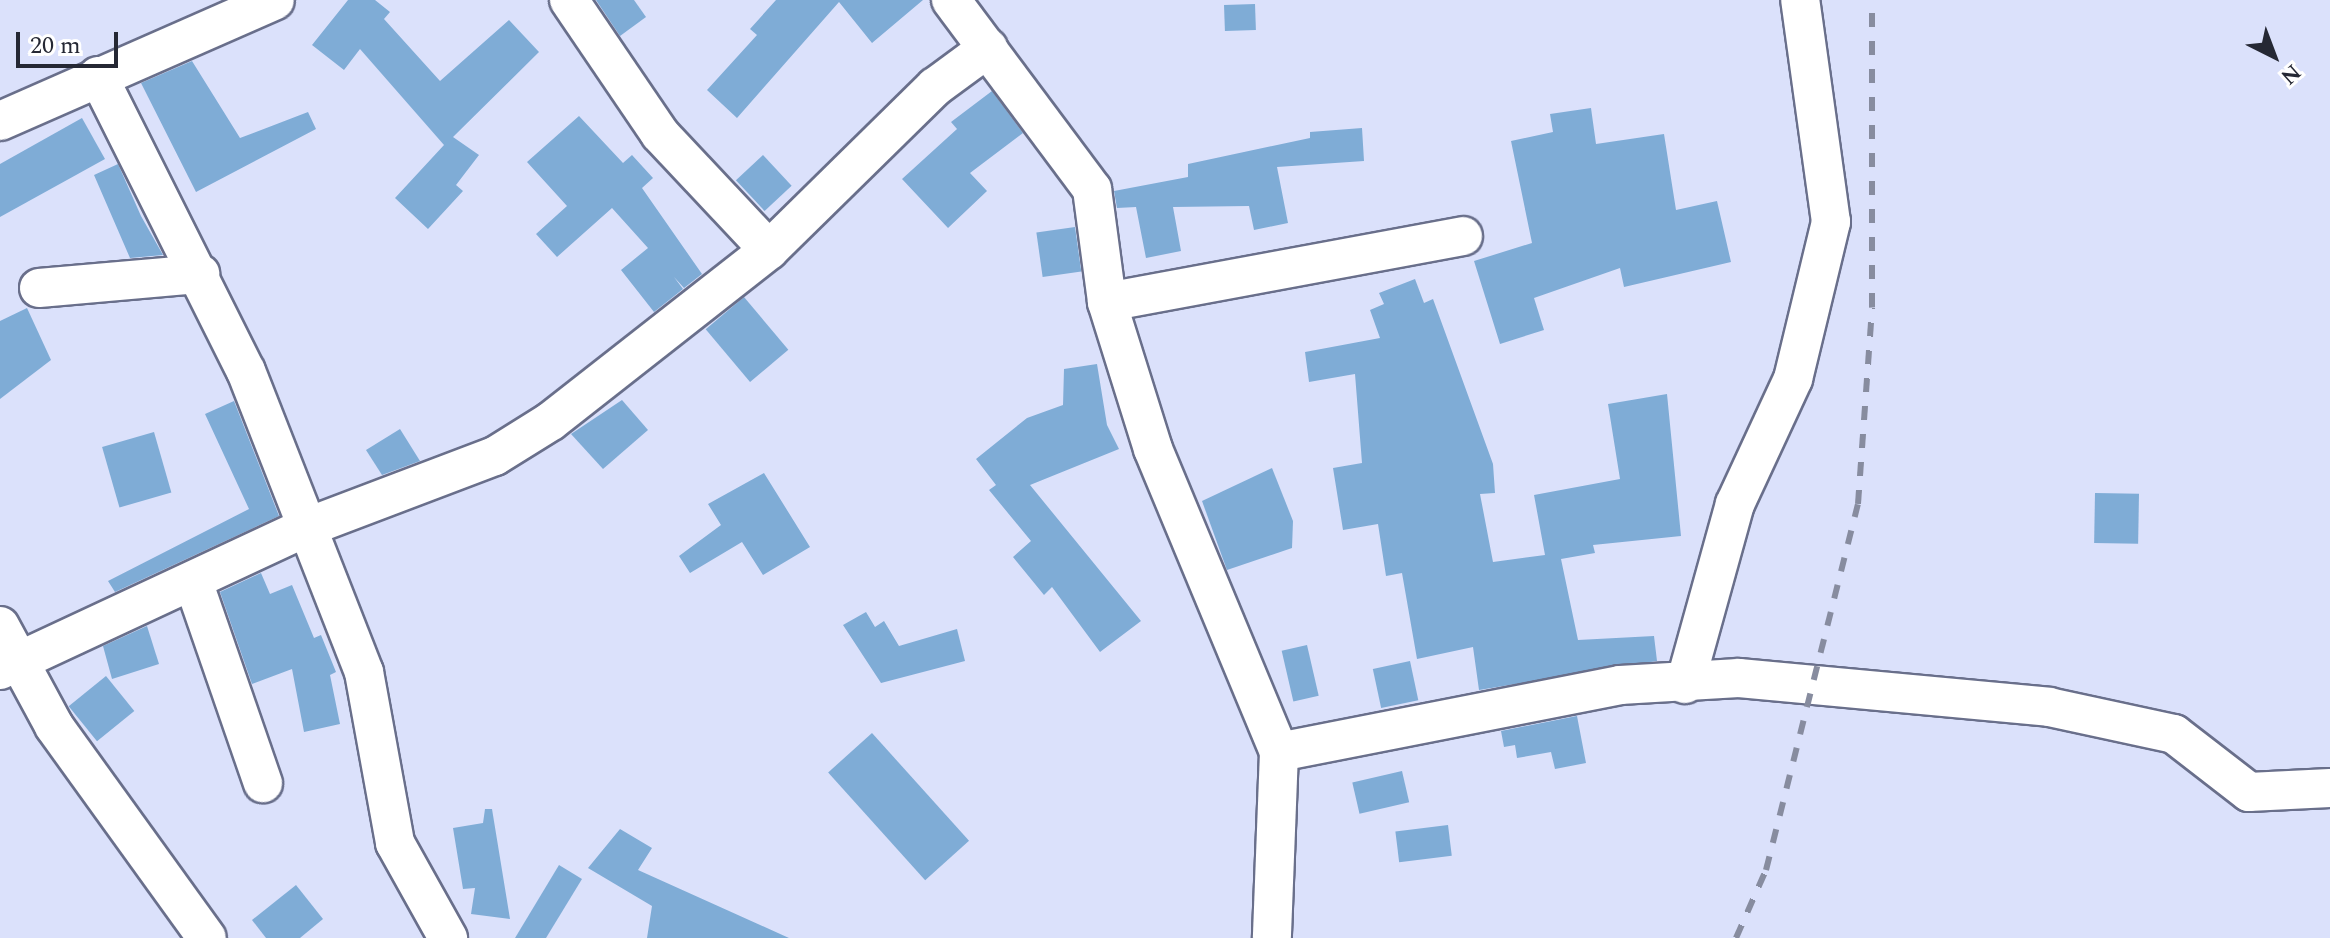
<!DOCTYPE html>
<html>
<head>
<meta charset="utf-8">
<style>
	body { margin:0 }
	#map { position:relative; width:2330px; height:938px; overflow:hidden; background:#dbe1fb; font-family:Spectral,serif }
	div>[style] { position:absolute }
	.building>* { inset:0; background:#7facd6; transform-origin:0 0 }
	.roads { filter:drop-shadow(2px 0 #696f8b) drop-shadow(-2px 0 #696f8b) drop-shadow(0 2px #696f8b) drop-shadow(0 -2px #696f8b) }
	.minor>* { height:38px; margin:-19px; padding:0 19px; transform-origin:19px; border-radius:19px; background:#fff }
	.rail>* { height:6px; margin-top:-3px; transform-origin:0; background:repeating-linear-gradient(90deg,#878c9f 0 14px,transparent 0 28px) }
	span { translate:-50% -50%; white-space:nowrap; text-align:center; line-height:1.15; -webkit-text-stroke:8px #fff; paint-order:stroke }
	.north { position:absolute; left:2234px; top:16px; width:80px; height:80px; -webkit-text-stroke:6px #fff; paint-order:stroke; rotate:138deg; font-size:22px; font-weight:700; line-height:32px; text-align:center; color:#252834 }
	.north::after { content:''; display:block; margin:auto; width:28px; height:36px; background:#252834; clip-path:polygon(50% 0,100% 100%,50% 72%,0 100%) }
	.scale { position:absolute; left:16px; top:32px; width:102px; height:36px; box-sizing:border-box; border:4px solid #252834; border-top:0; padding-left:10px; font-size:24px; line-height:28px; white-space:nowrap; color:#252834; -webkit-text-stroke:6px #fff; paint-order:stroke }
</style>
</head>
<body>
<div id="map">
	<div class="building">
		<div style="clip-path:polygon(348px 0,375px 0,390px 12px,384px 19px,440px 81px,509px 20px,539px 52px,453px 137px,479px 155px,456px 185px,463px 191px,428px 229px,395px 198px,444px 145px,360px 49px,344px 70px,312px 45px)"></div>
		<div style="clip-path:polygon(596px 0,634px 0,646px 17px,620px 36px)"></div>
		<div style="clip-path:polygon(776px 0,923px 0,872px 43px,839px 2px,737px 118px,707px 90px,757px 35px,750px 29px)"></div>
		<div style="left:1255px;top:4px;width:26px;height:31px;rotate:88deg"></div>
		<div style="clip-path:polygon(192px 61px,240px 138px,308px 112px,316px 129px,196px 192px,141px 83px)"></div>
		<div style="clip-path:polygon(992px 91px,1023px 133px,970px 173px,987px 191px,948px 228px,902px 179px,957px 129px,951px 122px)"></div>
		<div style="clip-path:polygon(1591px 108px,1596px 144px,1664px 134px,1676px 210px,1717px 201px,1731px 262px,1624px 287px,1620px 268px,1534px 298px,1544px 330px,1500px 344px,1474px 261px,1532px 243px,1511px 141px,1553px 132px,1550px 114px)"></div>
		<div style="clip-path:polygon(579px 116px,623px 163px,632px 155px,653px 178px,642px 188px,702px 274px,684px 288px,674px 277px,683px 289px,654px 312px,621px 270px,648px 248px,612px 208px,557px 257px,536px 234px,567px 206px,527px 162px)"></div>
		<div style="clip-path:polygon(82px 118px,105px 159px,0 217px,0 164px)"></div>
		<div style="clip-path:polygon(1362px 128px,1364px 161px,1277px 167px,1288px 223px,1254px 230px,1249px 206px,1173px 207px,1181px 251px,1146px 258px,1136px 207px,1117px 208px,1114px 191px,1188px 177px,1188px 164px,1310px 138px,1310px 132px)"></div>
		<div style="left:763px;top:155px;width:42px;height:37px;rotate:47deg"></div>
		<div style="clip-path:polygon(118px 164px,141px 216px,163px 255px,130px 258px,94px 175px)"></div>
		<div style="left:1075px;top:227px;width:45px;height:39px;rotate:82deg"></div>
		<div style="clip-path:polygon(1415px 279px,1424px 303px,1433px 299px,1493px 464px,1495px 493px,1480px 494px,1493px 562px,1545px 555px,1534px 495px,1620px 479px,1608px 404px,1667px 394px,1681px 536px,1593px 545px,1595px 553px,1561px 559px,1578px 640px,1654px 636px,1657px 661px,1479px 690px,1473px 647px,1417px 659px,1402px 573px,1386px 576px,1378px 524px,1343px 530px,1333px 468px,1362px 463px,1355px 374px,1309px 382px,1305px 352px,1380px 338px,1370px 310px,1384px 304px,1379px 293px)"></div>
		<div style="left:744px;top:297px;width:69px;height:50px;rotate:50deg"></div>
		<div style="clip-path:polygon(27px 308px,51px 360px,0 399px,0 321px)"></div>
		<div style="clip-path:polygon(1097px 364px,1107px 425px,1119px 449px,1030px 485px,1141px 621px,1100px 652px,1052px 587px,1044px 595px,1013px 557px,1031px 541px,989px 490px,996px 485px,976px 459px,1027px 418px,1063px 405px,1064px 369px)"></div>
		<div style="clip-path:polygon(622px 400px,648px 430px,603px 469px,571px 434px)"></div>
		<div style="clip-path:polygon(234px 401px,279px 516px,115px 592px,108px 581px,249px 509px,205px 414px)"></div>
		<div style="clip-path:polygon(400px 429px,420px 461px,382px 475px,366px 450px)"></div>
		<div style="left:154px;top:432px;width:63px;height:54px;rotate:74deg"></div>
		<div style="clip-path:polygon(1272px 468px,1293px 521px,1292px 548px,1227px 570px,1202px 501px)"></div>
		<div style="clip-path:polygon(764px 473px,810px 547px,763px 575px,742px 542px,690px 573px,679px 556px,721px 525px,708px 504px)"></div>
		<div style="left:2095px;top:493px;width:44px;height:50px;rotate:1deg"></div>
		<div style="clip-path:polygon(261px 573px,270px 594px,292px 585px,314px 638px,321px 635px,336px 672px,330px 675px,340px 724px,304px 732px,292px 669px,252px 684px,220px 592px)"></div>
		<div style="clip-path:polygon(866px 612px,875px 627px,884px 621px,899px 646px,957px 629px,965px 661px,881px 683px,843px 625px)"></div>
		<div style="clip-path:polygon(147px 626px,159px 664px,112px 679px,103px 646px)"></div>
		<div style="left:1307px;top:645px;width:52px;height:26px;rotate:77deg"></div>
		<div style="left:1410px;top:661px;width:40px;height:38px;rotate:78deg"></div>
		<div style="left:106px;top:676px;width:45px;height:48px;rotate:51deg"></div>
		<div style="clip-path:polygon(1577px 716px,1586px 763px,1555px 769px,1551px 752px,1517px 758px,1515px 745px,1504px 747px,1501px 731px)"></div>
		<div style="left:872px;top:733px;width:145px;height:59px;rotate:48deg"></div>
		<div style="left:1402px;top:771px;width:32px;height:51px;rotate:77deg"></div>
		<div style="clip-path:polygon(485px 809px,492px 809px,510px 919px,471px 914px,475px 888px,463px 889px,453px 828px,483px 823px)"></div>
		<div style="left:1448px;top:825px;width:31px;height:53px;rotate:83deg"></div>
		<div style="clip-path:polygon(620px 829px,652px 848px,638px 870px,789px 938px,647px 938px,652px 906px,588px 868px)"></div>
		<div style="clip-path:polygon(559px 865px,582px 879px,546px 938px,515px 938px)"></div>
		<div style="clip-path:polygon(296px 885px,323px 919px,300px 938px,266px 938px,252px 920px)"></div>
	</div>
	<div class="roads">
		<div class="minor">
			<div style="left:569px;top:0;width:162px;rotate:55.8deg"></div>
			<div style="left:660px;top:134px;width:159px;rotate:46.8deg"></div>
			<div style="left:951px;top:0;width:236px;rotate:53.3deg"></div>
			<div style="left:1092px;top:189px;width:114px;rotate:82.4deg"></div>
			<div style="left:1107px;top:302px;width:154px;rotate:72.6deg"></div>
			<div style="left:1153px;top:449px;width:328px;rotate:67.4deg"></div>
			<div style="left:1279px;top:752px;width:186px;rotate:92.2deg"></div>
			<div style="left:98px;top:76px;width:330px;rotate:63.4deg"></div>
			<div style="left:246px;top:371px;width:323px;rotate:68.6deg"></div>
			<div style="left:364px;top:672px;width:174px;rotate:79.7deg"></div>
			<div style="left:395px;top:843px;width:109px;rotate:60.8deg"></div>
			<div style="left:0;top:121px;width:300px;rotate:-23.7deg"></div>
			<div style="left:39px;top:288px;width:162px;rotate:-5deg"></div>
			<div style="left:1107px;top:302px;width:362px;rotate:-10.5deg"></div>
			<div style="left:193px;top:581px;width:214px;rotate:70.9deg"></div>
			<div style="left:0;top:626px;width:114px;rotate:61.6deg"></div>
			<div style="left:54px;top:726px;width:261px;rotate:54.2deg"></div>
			<div style="left:0;top:670px;width:336px;rotate:-25deg"></div>
			<div style="left:305px;top:528px;width:203px;rotate:-20.8deg"></div>
			<div style="left:495px;top:456px;width:66px;rotate:-32deg"></div>
			<div style="left:551px;top:421px;width:277px;rotate:-38.1deg"></div>
			<div style="left:769px;top:250px;width:233px;rotate:-44.5deg"></div>
			<div style="left:935px;top:87px;width:66px;rotate:-36.3deg"></div>
			<div style="left:1685px;top:684px;width:187px;rotate:-74.5deg"></div>
			<div style="left:1735px;top:504px;width:138px;rotate:-65.1deg"></div>
			<div style="left:1793px;top:379px;width:162px;rotate:-76.4deg"></div>
			<div style="left:1831px;top:222px;width:224px;rotate:-97.9deg"></div>
			<div style="left:1279px;top:752px;width:348px;rotate:-11.1deg"></div>
			<div style="left:1620px;top:685px;width:119px;rotate:-3.4deg"></div>
			<div style="left:1739px;top:678px;width:311px;rotate:5.3deg"></div>
			<div style="left:2049px;top:707px;width:128px;rotate:12.2deg"></div>
			<div style="left:2174px;top:734px;width:95px;rotate:37.7deg"></div>
			<div style="left:2249px;top:792px;width:81px;rotate:-2.8deg"></div>
		</div>
	</div>
	<div class="rail">
		<div style="left:1736px;top:938px;width:74px;rotate:-66.2deg"></div>
		<div style="left:1766px;top:870px;width:377px;rotate:-75.9deg"></div>
		<div style="left:1858px;top:504px;width:197px;rotate:-85.9deg"></div>
		<div style="left:1872px;top:307px;width:307px;rotate:-90deg"></div>
	</div>
	<div class="north">N</div>
	<div class="scale">20 m</div>
</div>
</body>
</html>
